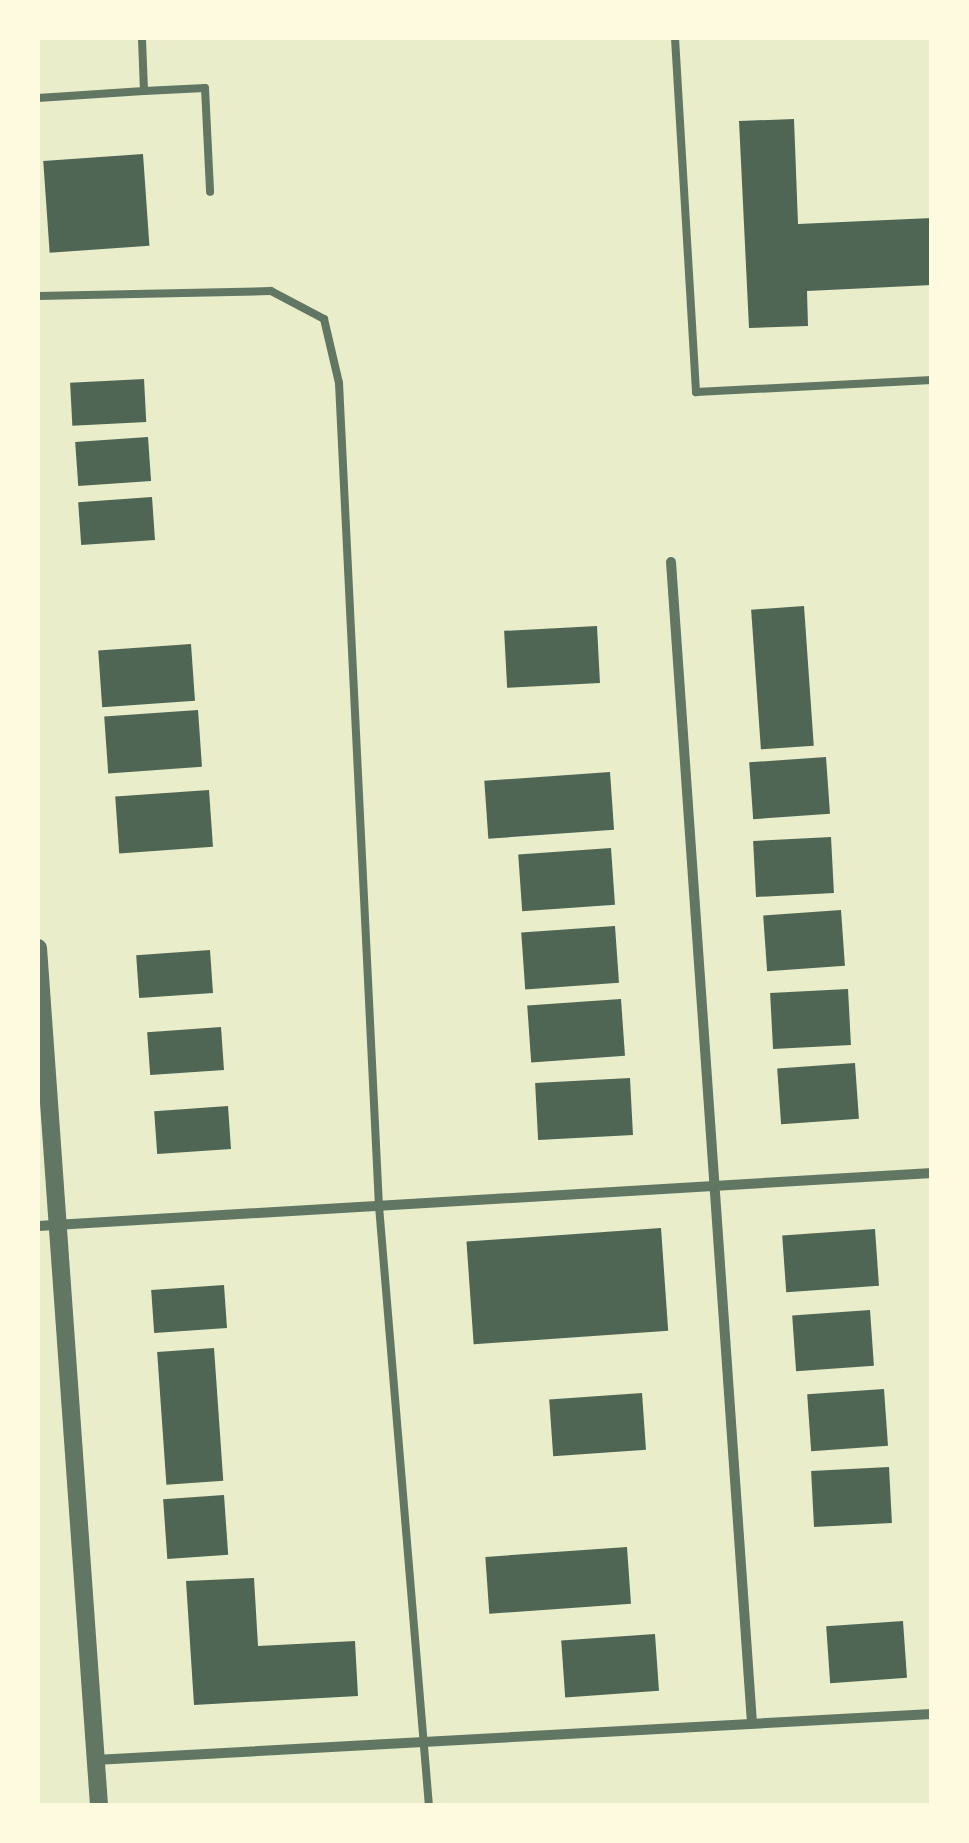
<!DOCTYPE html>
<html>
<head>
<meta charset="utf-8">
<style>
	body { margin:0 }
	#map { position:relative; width:969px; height:1843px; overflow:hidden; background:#e9edc9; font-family:Lato,sans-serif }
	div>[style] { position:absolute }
	.building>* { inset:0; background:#4f6655; transform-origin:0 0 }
	.service>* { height:8px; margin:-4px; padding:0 4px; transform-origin:4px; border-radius:4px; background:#617663 }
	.minor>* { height:10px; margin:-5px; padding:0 5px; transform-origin:5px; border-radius:5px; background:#617663 }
	.tertiary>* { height:18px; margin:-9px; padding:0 9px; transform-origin:9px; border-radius:9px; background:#617663 }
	span { translate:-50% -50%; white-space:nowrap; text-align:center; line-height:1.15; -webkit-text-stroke:9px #fefae0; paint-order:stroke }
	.frame { position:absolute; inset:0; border:40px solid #fefae0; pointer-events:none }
</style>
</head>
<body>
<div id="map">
	<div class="building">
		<div style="clip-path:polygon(794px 119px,798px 224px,932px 218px,932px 285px,807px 291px,808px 326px,749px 328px,739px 121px)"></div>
		<div style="left:143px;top:154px;width:92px;height:100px;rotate:86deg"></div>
		<div style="left:144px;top:379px;width:43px;height:74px;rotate:87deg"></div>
		<div style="left:148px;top:437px;width:44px;height:73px;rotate:86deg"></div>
		<div style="left:152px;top:497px;width:43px;height:74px;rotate:86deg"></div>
		<div style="left:804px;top:606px;width:140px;height:53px;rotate:86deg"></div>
		<div style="left:597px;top:626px;width:57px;height:93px;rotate:87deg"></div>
		<div style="left:191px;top:644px;width:57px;height:93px;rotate:86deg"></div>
		<div style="left:198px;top:710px;width:57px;height:94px;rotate:86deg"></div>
		<div style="left:826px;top:757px;width:57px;height:77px;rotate:86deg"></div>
		<div style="left:610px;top:772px;width:58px;height:126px;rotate:86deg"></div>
		<div style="left:209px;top:790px;width:57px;height:94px;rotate:86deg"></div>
		<div style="left:831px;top:837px;width:56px;height:78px;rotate:87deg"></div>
		<div style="left:611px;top:848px;width:57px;height:93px;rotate:86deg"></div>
		<div style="left:841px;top:910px;width:56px;height:78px;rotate:86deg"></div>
		<div style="left:615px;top:926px;width:57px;height:94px;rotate:86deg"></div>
		<div style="left:210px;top:950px;width:43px;height:74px;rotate:86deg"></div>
		<div style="left:848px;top:989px;width:56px;height:78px;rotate:87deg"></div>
		<div style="left:621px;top:999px;width:57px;height:94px;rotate:86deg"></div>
		<div style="left:221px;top:1027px;width:43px;height:74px;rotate:86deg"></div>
		<div style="left:855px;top:1063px;width:56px;height:78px;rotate:86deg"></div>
		<div style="left:630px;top:1078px;width:57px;height:95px;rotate:87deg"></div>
		<div style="left:228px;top:1106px;width:43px;height:74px;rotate:86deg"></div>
		<div style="left:661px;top:1228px;width:103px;height:195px;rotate:86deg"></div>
		<div style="left:875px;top:1229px;width:57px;height:93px;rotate:86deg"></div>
		<div style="left:224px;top:1285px;width:43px;height:73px;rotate:86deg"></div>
		<div style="left:870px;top:1310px;width:56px;height:78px;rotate:86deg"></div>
		<div style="left:214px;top:1348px;width:133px;height:57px;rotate:86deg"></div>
		<div style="left:884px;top:1389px;width:57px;height:77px;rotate:86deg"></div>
		<div style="left:642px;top:1393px;width:57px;height:93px;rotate:86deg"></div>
		<div style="left:889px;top:1467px;width:56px;height:78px;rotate:87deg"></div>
		<div style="left:224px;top:1495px;width:60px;height:61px;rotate:86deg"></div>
		<div style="left:627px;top:1547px;width:57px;height:142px;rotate:86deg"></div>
		<div style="clip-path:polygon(254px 1578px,258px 1646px,355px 1641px,358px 1696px,194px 1705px,186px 1581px)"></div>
		<div style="left:903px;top:1621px;width:57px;height:77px;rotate:86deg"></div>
		<div style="left:655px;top:1634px;width:57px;height:94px;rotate:86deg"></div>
	</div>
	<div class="service">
		<div style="left:675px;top:38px;width:355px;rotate:86.6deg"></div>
		<div style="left:696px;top:392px;width:236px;rotate:-2.9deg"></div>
		<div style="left:144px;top:91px;width:61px;rotate:-2.8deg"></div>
		<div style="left:205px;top:88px;width:104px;rotate:87.2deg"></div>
		<div style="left:38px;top:98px;width:106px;rotate:-3.8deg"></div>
		<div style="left:144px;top:91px;width:53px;rotate:-92.2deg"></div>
		<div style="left:38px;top:296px;width:233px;rotate:-1.2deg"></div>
		<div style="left:271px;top:291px;width:60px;rotate:27.8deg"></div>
		<div style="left:324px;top:319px;width:66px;rotate:76.8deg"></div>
		<div style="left:339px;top:383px;width:824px;rotate:87.22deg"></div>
		<div style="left:379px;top:1206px;width:602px;rotate:85.24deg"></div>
	</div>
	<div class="minor">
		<div style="left:671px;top:562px;width:1164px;rotate:86.01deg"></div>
		<div style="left:38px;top:1226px;width:896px;rotate:-3.39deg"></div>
		<div style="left:95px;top:1760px;width:838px;rotate:-3.15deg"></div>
	</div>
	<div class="tertiary">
		<div style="left:38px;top:948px;width:860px;rotate:85.93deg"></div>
	</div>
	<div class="frame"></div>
</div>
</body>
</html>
